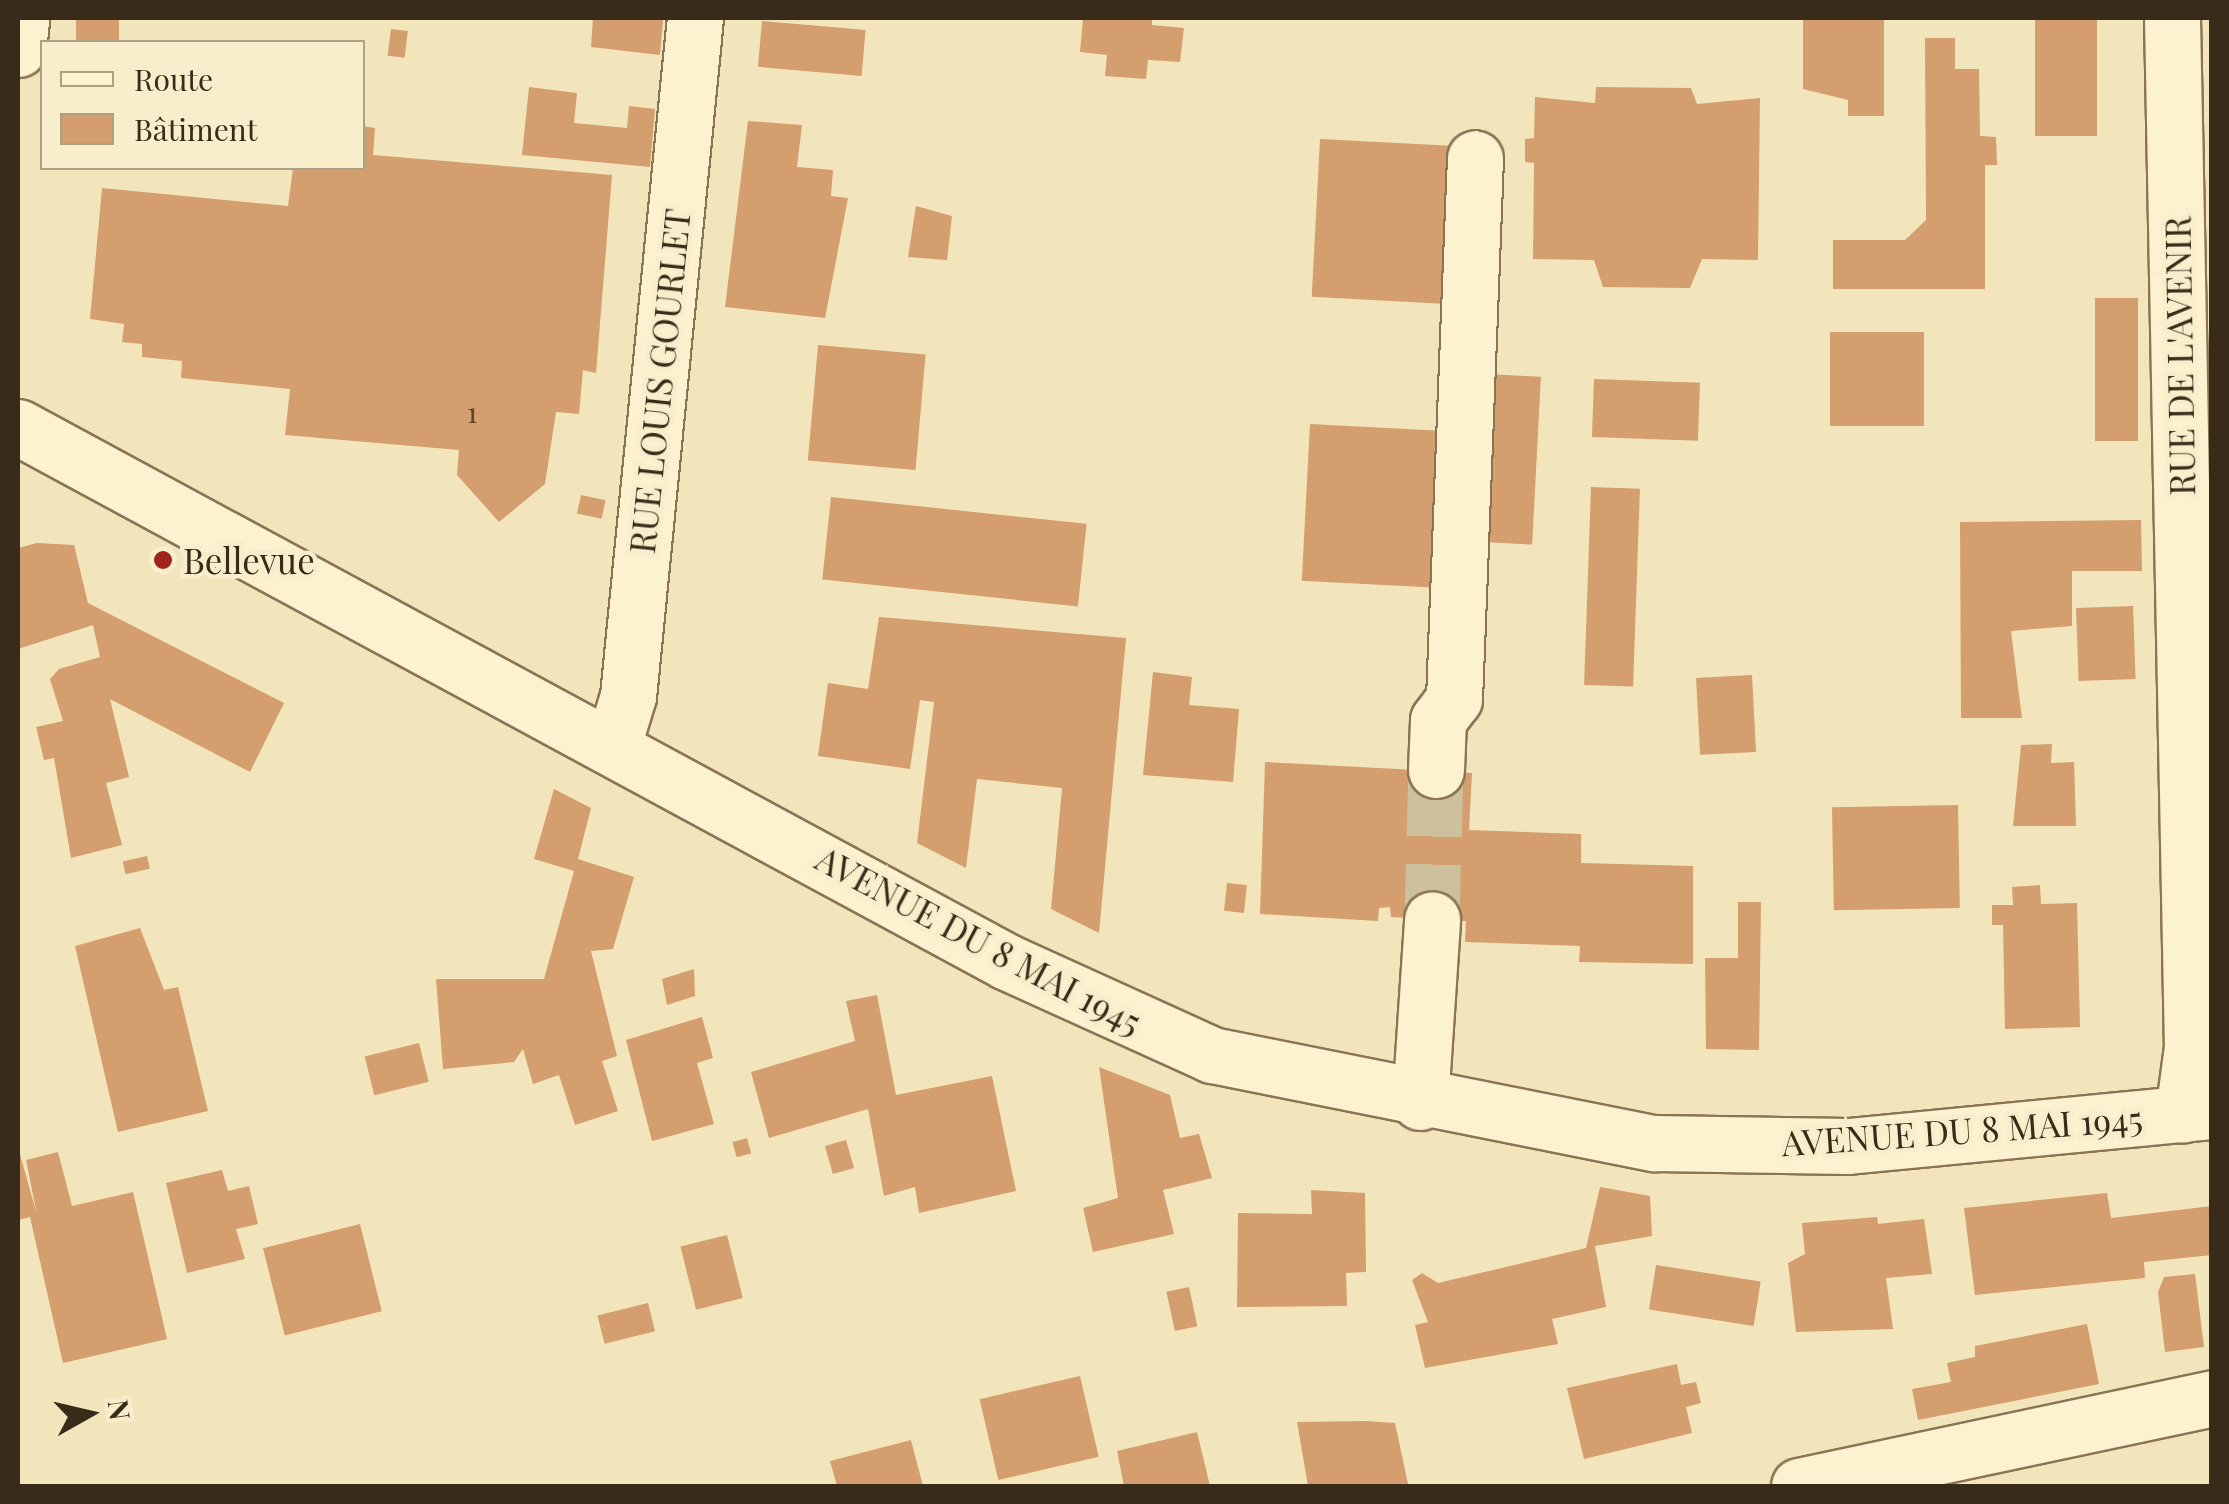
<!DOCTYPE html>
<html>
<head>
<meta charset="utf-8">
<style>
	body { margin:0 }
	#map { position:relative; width:2229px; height:1504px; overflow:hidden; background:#f2e5bc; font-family:"Playfair Display",serif }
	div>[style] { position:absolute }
	.building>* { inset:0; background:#d49e6e; transform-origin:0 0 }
	.minor-tunnel>* { height:55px; margin-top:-27.5px; transform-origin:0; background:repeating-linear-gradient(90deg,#cdc09c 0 55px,transparent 0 83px) }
	.roads { filter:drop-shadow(2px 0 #8b7454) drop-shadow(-2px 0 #8b7454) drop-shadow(0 2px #8b7454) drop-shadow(0 -2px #8b7454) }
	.minor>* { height:55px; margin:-27.5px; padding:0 27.5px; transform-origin:27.5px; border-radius:27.5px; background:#fcf2d0 }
	.dots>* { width:28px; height:28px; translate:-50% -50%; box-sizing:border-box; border:5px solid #f9eecc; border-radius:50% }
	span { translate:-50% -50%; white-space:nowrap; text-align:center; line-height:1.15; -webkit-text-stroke:9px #f9eecc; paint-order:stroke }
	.number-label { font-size:30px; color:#60482f }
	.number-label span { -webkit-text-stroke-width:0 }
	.street-label { font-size:35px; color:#392b1a }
	.poi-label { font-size:35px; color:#392b1a }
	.left { translate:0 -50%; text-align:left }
	.frame { position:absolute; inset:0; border:20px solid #392b1a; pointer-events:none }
	.legend { position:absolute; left:40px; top:40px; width:325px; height:130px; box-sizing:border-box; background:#f9eecc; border:2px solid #aca085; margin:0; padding:12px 18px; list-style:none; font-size:30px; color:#392b1a }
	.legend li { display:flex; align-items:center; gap:20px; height:50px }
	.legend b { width:50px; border:2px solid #aca085 }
	.north { position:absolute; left:40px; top:1364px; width:100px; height:100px; -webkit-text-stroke:8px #f9eecc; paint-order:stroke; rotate:82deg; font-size:28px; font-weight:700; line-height:40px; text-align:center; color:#392b1a }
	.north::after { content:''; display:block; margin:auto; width:35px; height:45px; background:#392b1a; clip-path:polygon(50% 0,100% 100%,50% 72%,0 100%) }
</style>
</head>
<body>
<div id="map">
	<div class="building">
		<div style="left:76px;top:18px;width:43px;height:24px"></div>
		<div style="clip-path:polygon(593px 18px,663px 20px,660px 55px,591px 47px)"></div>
		<div style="clip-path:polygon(1083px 18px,1152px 18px,1152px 25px,1184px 28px,1180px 62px,1148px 60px,1146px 79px,1105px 76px,1107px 55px,1080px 52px)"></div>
		<div style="clip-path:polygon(1803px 18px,1884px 18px,1884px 116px,1848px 116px,1848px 100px,1803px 89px)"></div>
		<div style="left:2035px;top:18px;width:62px;height:118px"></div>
		<div style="left:762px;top:21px;width:104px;height:46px;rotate:5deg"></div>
		<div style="left:391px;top:29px;width:17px;height:27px;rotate:7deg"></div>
		<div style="clip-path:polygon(1925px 38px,1955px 38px,1955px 69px,1979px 69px,1980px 136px,1996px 137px,1997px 165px,1985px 165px,1985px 289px,1833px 289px,1833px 240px,1905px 240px,1926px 220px)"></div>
		<div style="clip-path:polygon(529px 87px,577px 93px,574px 123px,627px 128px,629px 106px,655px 109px,650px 167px,522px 155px)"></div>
		<div style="clip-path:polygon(1596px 87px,1691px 88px,1697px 104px,1760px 98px,1758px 260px,1702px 259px,1690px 288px,1603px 287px,1594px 260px,1533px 259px,1534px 163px,1525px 162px,1525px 139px,1534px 138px,1535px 97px,1595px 103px)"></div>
		<div style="clip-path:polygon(748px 121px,802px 125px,797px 167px,833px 170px,831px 196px,848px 198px,825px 318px,725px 307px)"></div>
		<div style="clip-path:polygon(362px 126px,375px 128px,373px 155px,612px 175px,596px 373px,583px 370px,579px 414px,556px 412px,545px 484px,499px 522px,457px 475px,459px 450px,285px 435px,290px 389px,181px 378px,182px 361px,142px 357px,142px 344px,122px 342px,124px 324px,90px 319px,102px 188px,288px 206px,293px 168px,362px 168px)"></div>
		<div style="left:1320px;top:139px;width:131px;height:158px;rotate:3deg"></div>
		<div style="clip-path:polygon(916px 206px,952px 216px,947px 260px,908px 257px)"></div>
		<div style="left:2095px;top:298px;width:43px;height:143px"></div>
		<div style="left:1924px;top:332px;width:94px;height:94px;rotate:90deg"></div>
		<div style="left:818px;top:345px;width:108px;height:116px;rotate:5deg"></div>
		<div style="left:1487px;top:374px;width:54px;height:168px;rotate:3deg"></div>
		<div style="left:1594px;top:379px;width:106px;height:58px;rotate:2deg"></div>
		<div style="left:1310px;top:424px;width:130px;height:157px;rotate:3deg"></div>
		<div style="left:1591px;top:487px;width:49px;height:198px;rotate:2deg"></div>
		<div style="left:581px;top:495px;width:25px;height:19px;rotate:12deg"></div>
		<div style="left:831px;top:497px;width:257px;height:83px;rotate:6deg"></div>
		<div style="clip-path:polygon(2141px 520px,2142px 571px,2072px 571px,2072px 626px,2011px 631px,2022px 718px,1961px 718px,1960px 522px)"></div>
		<div style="clip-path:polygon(37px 543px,74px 545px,88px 603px,284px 703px,250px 772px,110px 699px,129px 777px,106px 783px,122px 845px,71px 858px,54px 758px,44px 760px,36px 727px,63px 721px,50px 679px,59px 669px,100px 657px,93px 625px,18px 649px,18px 548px)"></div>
		<div style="left:2133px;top:606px;width:73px;height:57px;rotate:88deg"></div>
		<div style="clip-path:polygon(879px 617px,1126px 638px,1099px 933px,1051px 909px,1062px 788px,977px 779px,966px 868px,917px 843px,934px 702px,920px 700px,910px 769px,818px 756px,828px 683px,868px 689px)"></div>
		<div style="clip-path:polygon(1153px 672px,1192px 677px,1189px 705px,1239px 709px,1233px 782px,1143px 775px)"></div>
		<div style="left:1752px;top:675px;width:77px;height:56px;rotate:87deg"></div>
		<div style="clip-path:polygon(2052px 744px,2051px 763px,2074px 762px,2076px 826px,2013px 826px,2021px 745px)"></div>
		<div style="clip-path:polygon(1265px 762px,1472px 773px,1469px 830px,1581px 834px,1581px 863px,1693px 866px,1693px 964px,1579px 962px,1580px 946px,1465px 942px,1466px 921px,1391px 917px,1390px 907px,1379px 908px,1378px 921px,1260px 914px)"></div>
		<div style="clip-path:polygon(554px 789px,591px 808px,578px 859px,634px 877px,613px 949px,591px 951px,617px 1056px,602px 1061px,618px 1111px,575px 1125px,559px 1075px,533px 1084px,523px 1049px,514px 1062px,443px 1069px,436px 979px,544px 979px,574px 871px,534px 859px)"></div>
		<div style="left:1958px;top:805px;width:103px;height:126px;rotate:89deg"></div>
		<div style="left:147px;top:856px;width:13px;height:25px;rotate:77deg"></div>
		<div style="left:1227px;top:883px;width:20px;height:28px;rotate:6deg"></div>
		<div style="clip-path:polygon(2040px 885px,2041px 904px,2077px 903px,2080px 1027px,2005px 1029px,2003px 925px,1992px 925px,1992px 905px,2013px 905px,2012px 887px)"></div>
		<div style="clip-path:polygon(1738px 902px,1761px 902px,1759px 1050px,1706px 1049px,1705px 958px,1738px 958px)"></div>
		<div style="clip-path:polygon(140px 928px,164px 990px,178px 987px,208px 1111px,118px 1132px,75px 946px)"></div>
		<div style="clip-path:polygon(694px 969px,695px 996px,667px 1005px,662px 979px)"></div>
		<div style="clip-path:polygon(877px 995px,896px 1095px,992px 1076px,1016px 1191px,919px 1213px,915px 1187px,884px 1196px,868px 1109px,769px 1138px,751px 1072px,855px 1041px,846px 1001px)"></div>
		<div style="clip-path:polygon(702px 1017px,713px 1058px,697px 1063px,714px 1124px,652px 1141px,626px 1040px)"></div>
		<div style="left:419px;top:1043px;width:40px;height:56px;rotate:76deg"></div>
		<div style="clip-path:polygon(1099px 1067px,1170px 1095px,1180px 1138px,1199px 1134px,1212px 1178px,1163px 1190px,1174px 1234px,1093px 1252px,1083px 1208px,1118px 1198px)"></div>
		<div style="left:747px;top:1138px;width:16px;height:15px;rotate:75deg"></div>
		<div style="left:846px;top:1140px;width:29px;height:22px;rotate:74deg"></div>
		<div style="clip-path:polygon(18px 1147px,37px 1215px,26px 1160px,58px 1152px,72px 1206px,133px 1192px,167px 1339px,63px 1363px,30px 1217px,18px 1220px)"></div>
		<div style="clip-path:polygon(222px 1170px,228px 1191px,249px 1186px,258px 1224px,236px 1229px,245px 1259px,187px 1273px,166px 1183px)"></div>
		<div style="clip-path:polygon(1600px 1187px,1650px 1196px,1652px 1236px,1595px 1246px,1606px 1307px,1552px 1319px,1558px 1344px,1425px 1368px,1415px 1325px,1428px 1322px,1412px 1280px,1422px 1273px,1438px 1283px,1586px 1248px)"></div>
		<div style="clip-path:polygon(1311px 1190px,1365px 1193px,1366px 1272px,1346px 1273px,1347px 1306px,1237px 1307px,1238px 1213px,1312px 1214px)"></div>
		<div style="clip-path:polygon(2107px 1193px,2111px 1218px,2212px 1206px,2212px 1255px,2144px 1262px,2145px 1278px,1975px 1295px,1964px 1208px)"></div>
		<div style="clip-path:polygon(1877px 1217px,1878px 1224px,1924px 1219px,1932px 1274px,1886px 1278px,1893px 1329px,1796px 1332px,1788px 1263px,1805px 1254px,1802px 1223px)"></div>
		<div style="left:360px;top:1224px;width:90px;height:100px;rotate:76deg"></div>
		<div style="left:727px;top:1235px;width:65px;height:48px;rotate:76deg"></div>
		<div style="left:1656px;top:1265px;width:106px;height:45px;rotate:9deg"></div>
		<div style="clip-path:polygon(2195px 1274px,2204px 1347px,2165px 1352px,2158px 1292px,2164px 1277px)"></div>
		<div style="left:1189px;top:1287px;width:40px;height:23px;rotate:78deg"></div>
		<div style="left:648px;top:1303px;width:29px;height:52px;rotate:76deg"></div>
		<div style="clip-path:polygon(2087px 1324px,2099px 1384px,1918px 1420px,1912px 1389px,1951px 1382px,1947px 1363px,1975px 1357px,1975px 1346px)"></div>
		<div style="clip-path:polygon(1677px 1364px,1681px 1385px,1696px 1382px,1701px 1403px,1686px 1407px,1692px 1433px,1584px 1459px,1567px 1388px)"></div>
		<div style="left:1080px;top:1376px;width:83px;height:103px;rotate:77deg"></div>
		<div style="clip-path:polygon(1365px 1421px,1395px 1423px,1408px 1484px,1308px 1486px,1297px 1422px)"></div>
		<div style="clip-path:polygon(1197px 1432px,1210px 1486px,1124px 1486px,1117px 1451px)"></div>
		<div style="clip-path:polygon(911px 1440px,923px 1486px,837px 1486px,830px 1461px)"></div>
	</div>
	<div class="minor-tunnel">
		<div style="left:1432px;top:919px;width:149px;rotate:-88.5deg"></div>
	</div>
	<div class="roads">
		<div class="minor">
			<div style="left:2172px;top:18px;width:1029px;rotate:88.89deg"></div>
			<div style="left:2192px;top:1047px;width:68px;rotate:97.7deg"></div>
			<div style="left:18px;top:49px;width:31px;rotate:-84deg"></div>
			<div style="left:18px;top:427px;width:1124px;rotate:28.41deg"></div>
			<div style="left:1007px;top:962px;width:225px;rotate:24.4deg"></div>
			<div style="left:1212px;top:1055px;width:451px;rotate:11.3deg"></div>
			<div style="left:1654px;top:1143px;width:194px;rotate:0.9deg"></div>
			<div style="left:1848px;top:1146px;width:366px;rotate:-5.5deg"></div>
			<div style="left:614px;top:742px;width:48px;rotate:-73.1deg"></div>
			<div style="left:628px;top:696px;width:681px;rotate:-84.36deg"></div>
			<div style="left:1436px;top:770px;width:50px;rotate:-87.7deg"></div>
			<div style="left:1438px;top:720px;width:26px;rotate:-53deg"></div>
			<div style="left:1454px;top:699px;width:541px;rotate:-87.78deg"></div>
			<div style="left:1420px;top:1102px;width:183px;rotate:-86.2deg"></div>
			<div style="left:1799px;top:1486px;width:422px;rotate:-12deg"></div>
		</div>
	</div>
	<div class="dots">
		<div style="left:163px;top:560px;background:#a0251e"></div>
	</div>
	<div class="number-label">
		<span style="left:472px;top:411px">1</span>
	</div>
	<div class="street-label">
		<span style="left:2179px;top:356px;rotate:-91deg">RUE DE L'AVENIR</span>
		<span style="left:659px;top:381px;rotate:-84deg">RUE LOUIS GOURLET</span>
		<span style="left:979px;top:940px;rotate:28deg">AVENUE DU 8 MAI 1945</span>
		<span style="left:1962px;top:1130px;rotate:-4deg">AVENUE DU 8 MAI 1945</span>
	</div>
	<div class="poi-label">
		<span class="left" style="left:183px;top:560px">Bellevue</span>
	</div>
	<div class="frame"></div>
	<ul class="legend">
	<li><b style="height:12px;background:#fcf2d0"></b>Route</li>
	<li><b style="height:28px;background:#d49e6e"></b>Bâtiment</li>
	</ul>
	<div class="north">N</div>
</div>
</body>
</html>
